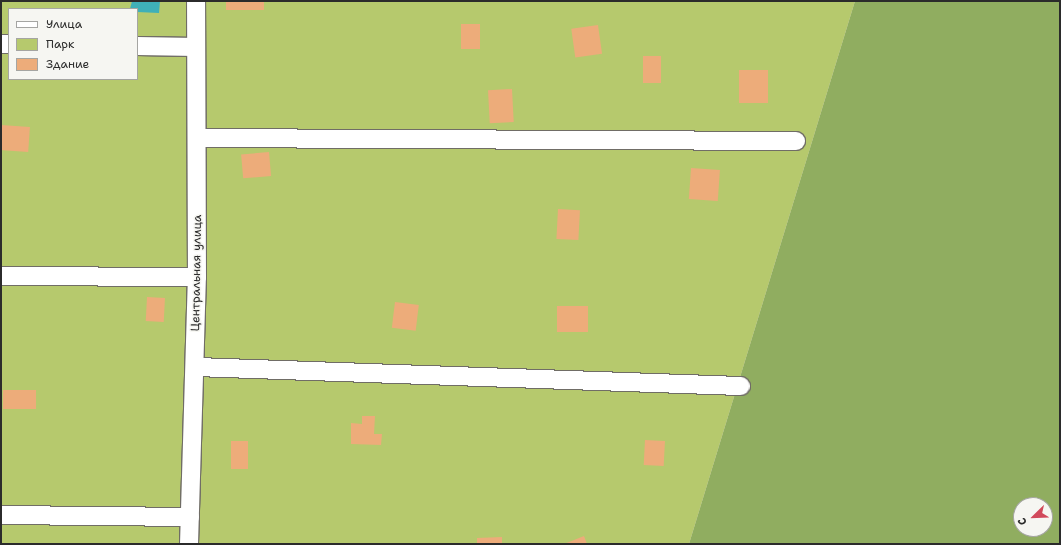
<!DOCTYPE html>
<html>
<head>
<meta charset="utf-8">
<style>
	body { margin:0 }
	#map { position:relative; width:1061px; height:545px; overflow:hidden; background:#f1e8d4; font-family:"Shantell Sans",sans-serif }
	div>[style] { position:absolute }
	.green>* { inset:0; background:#b6c96d }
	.forest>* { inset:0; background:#90ad60 }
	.water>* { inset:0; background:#3fb0b8 }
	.building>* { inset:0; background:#edac7a; transform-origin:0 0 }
	.roads { filter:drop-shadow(1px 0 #706d66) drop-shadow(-1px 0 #706d66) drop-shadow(0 1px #706d66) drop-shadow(0 -1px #706d66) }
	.minor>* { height:18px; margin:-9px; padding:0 9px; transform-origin:9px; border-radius:9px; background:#fff }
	span { translate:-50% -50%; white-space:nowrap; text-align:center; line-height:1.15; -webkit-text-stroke:3px #f6f6f2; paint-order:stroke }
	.street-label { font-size:12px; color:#2b2b2b }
	.frame { position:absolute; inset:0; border:2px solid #2b2b2b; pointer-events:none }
	.legend { position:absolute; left:8px; top:8px; width:130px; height:72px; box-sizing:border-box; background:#f6f6f2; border:1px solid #a5a5a2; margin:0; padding:5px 7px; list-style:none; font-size:12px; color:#2b2b2b }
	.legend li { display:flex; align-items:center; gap:8px; height:20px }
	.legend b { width:20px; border:1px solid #a5a5a2 }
	.north { position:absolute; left:1013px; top:497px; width:40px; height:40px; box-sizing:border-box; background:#f6f6f2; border:1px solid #a5a5a2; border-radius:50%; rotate:247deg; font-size:11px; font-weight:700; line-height:16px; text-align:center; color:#2b2b2b }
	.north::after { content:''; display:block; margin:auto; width:14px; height:18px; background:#d1495b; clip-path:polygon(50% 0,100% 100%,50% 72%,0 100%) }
</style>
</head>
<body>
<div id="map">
	<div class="green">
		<div style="clip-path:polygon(evenodd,1px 1px,855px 1px,689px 544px,1px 544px,1px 1px,9px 9px,137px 9px,137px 79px,9px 79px,9px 9px)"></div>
	</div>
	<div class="forest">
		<div style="clip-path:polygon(evenodd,855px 1px,1060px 1px,1060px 544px,689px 544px,855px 1px,1021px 505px,1045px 505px,1045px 529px,1021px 529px,1021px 505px)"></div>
	</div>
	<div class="water">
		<div style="clip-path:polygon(132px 1px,160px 1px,159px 13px,137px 12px,137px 9px,130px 9px)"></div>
	</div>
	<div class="building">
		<div style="left:226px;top:1px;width:38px;height:9px"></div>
		<div style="left:461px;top:24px;width:19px;height:25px"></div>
		<div style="left:598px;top:25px;width:29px;height:27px;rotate:82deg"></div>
		<div style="left:643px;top:56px;width:18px;height:27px"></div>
		<div style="left:739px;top:70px;width:29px;height:33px"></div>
		<div style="left:512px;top:89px;width:33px;height:24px;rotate:87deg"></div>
		<div style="left:1px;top:125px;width:29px;height:25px;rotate:4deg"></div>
		<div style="left:269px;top:152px;width:24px;height:28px;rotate:85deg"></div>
		<div style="left:691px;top:168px;width:29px;height:31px;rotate:4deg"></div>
		<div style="left:558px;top:209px;width:22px;height:30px;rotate:3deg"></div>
		<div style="left:147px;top:297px;width:18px;height:24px;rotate:3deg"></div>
		<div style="left:395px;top:302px;width:24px;height:26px;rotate:7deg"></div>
		<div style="left:557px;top:306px;width:31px;height:26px"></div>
		<div style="left:3px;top:390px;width:33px;height:19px"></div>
		<div style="clip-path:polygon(362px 416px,375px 416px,374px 434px,382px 434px,381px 445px,351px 444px,351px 423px,362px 424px)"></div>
		<div style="left:645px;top:440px;width:20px;height:25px;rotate:3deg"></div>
		<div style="left:231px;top:441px;width:17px;height:28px"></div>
		<div style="clip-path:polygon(584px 536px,587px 544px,564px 544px)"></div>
		<div style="clip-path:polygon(502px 537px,502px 544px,477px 544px,477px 538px)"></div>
	</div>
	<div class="roads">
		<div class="minor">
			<div style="left:1px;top:44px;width:8px"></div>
			<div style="left:137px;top:46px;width:59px;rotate:1deg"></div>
			<div style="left:198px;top:138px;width:598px;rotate:0.29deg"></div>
			<div style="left:1px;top:276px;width:196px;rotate:0.3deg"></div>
			<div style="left:196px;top:367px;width:545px;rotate:2deg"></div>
			<div style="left:1px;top:515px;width:189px;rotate:0.6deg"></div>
			<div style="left:189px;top:544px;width:267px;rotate:-88.3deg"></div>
			<div style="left:197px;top:277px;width:276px;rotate:-90.2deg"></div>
		</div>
	</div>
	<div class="street-label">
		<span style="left:197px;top:273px;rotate:-89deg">Центральная улица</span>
	</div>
	<div class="frame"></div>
	<ul class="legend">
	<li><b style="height:5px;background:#fff"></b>Улица</li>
	<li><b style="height:11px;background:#b6c96d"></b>Парк</li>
	<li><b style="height:11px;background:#edac7a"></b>Здание</li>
	</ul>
	<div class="north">С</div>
</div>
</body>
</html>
